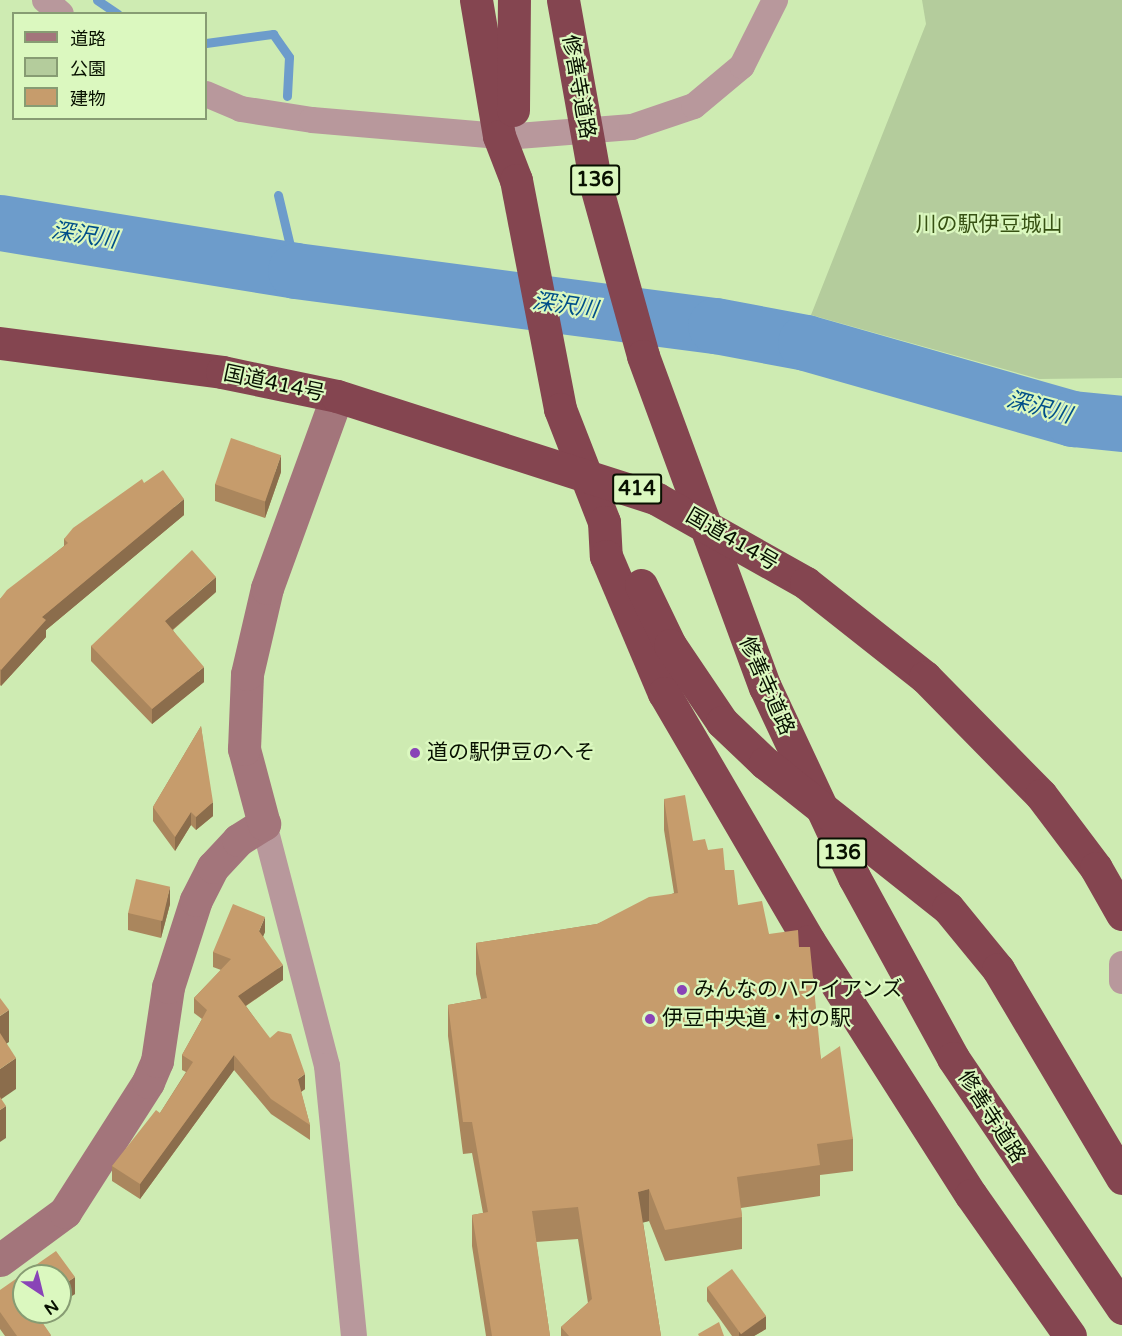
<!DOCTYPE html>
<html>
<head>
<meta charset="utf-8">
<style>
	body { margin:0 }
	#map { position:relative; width:1122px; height:1336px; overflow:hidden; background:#ceebb2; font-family:"Varela Round","Noto Sans JP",sans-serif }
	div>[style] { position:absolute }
	.green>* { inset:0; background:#b4cc9c }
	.stream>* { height:9px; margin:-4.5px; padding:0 4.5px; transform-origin:4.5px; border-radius:4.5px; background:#6d9ccb }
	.river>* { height:56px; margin:-28px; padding:0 28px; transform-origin:28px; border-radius:28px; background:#6d9ccb }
	.street>* { height:26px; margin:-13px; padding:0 13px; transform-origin:13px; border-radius:13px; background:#b8989c }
	.secondary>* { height:33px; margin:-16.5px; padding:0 16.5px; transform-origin:16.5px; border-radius:16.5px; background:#a3757b }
	.highway>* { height:33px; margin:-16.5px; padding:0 16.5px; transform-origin:16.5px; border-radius:16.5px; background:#844550 }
	.wall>* { inset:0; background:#aa865d }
	.shaded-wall>* { inset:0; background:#8b6d4c }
	.building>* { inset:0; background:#c69c6c; transform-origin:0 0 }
	.dots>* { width:16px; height:16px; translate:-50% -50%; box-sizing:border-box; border:3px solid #dbf8bf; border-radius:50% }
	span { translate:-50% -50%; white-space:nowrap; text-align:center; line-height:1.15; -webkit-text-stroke:4.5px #dbf8bf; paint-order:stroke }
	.shield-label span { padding:2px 4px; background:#dbf8bf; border:2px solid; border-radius:4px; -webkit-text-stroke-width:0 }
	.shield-label { font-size:20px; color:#081101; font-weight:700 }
	.street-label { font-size:21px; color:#081101 }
	.park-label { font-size:21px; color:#375113 }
	.poi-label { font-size:21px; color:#081101 }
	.left { translate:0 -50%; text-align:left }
	.water-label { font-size:22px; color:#004f89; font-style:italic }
	.legend { position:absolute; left:12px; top:12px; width:195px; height:108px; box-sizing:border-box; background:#dbf8bf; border:2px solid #879c73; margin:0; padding:8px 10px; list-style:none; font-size:18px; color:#081101 }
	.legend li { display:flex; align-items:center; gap:12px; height:30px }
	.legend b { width:30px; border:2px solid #879c73 }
	.north { position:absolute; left:12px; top:1264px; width:60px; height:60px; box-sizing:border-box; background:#dbf8bf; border:2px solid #879c73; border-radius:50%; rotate:145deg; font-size:16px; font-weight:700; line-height:24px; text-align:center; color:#081101 }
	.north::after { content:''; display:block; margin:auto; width:21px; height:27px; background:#8944b7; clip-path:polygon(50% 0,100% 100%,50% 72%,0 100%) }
</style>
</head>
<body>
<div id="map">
	<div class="green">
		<div style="clip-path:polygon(922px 0,1122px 0,1122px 378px,1039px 379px,811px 315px,926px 24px)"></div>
	</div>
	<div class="stream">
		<div style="left:97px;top:0;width:25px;rotate:34deg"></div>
		<div style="left:206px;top:43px;width:68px;rotate:-7.7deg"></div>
		<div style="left:273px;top:34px;width:28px;rotate:55deg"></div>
		<div style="left:289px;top:57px;width:39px;rotate:93deg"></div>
		<div style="left:278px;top:195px;width:78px;rotate:76.7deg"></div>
	</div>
	<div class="river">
		<div style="left:0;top:223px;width:300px;rotate:9.2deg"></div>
		<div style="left:296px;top:271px;width:424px;rotate:7.5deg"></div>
		<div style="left:716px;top:326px;width:92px;rotate:10.7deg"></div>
		<div style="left:806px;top:343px;width:278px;rotate:15.9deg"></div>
		<div style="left:1073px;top:419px;width:49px;rotate:5.8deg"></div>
	</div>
	<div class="street">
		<div style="left:45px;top:0;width:21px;rotate:41deg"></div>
		<div style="left:206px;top:94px;width:38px;rotate:23deg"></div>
		<div style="left:241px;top:109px;width:72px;rotate:8.8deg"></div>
		<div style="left:312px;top:120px;width:188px;rotate:4.9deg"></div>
		<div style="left:518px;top:136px;width:114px;rotate:-4.5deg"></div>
		<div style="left:632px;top:127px;width:65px;rotate:-18.7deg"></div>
		<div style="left:694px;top:106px;width:62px;rotate:-39.8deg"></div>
		<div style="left:742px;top:66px;width:74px;rotate:-63.4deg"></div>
		<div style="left:264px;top:824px;width:250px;rotate:75.4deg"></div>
		<div style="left:327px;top:1066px;width:271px;rotate:84.3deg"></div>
		<div style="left:1122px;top:964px;width:17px;rotate:90deg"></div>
	</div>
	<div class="secondary">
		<div style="left:0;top:1260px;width:81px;rotate:-36.4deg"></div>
		<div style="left:65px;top:1212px;width:154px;rotate:-57.4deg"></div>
		<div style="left:148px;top:1082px;width:23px;rotate:-67deg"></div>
		<div style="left:157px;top:1061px;width:75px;rotate:-81.5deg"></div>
		<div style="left:168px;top:987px;width:91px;rotate:-72.2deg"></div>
		<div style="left:196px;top:900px;width:37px;rotate:-63deg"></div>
		<div style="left:213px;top:867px;width:37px;rotate:-47deg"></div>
		<div style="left:238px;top:840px;width:31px;rotate:-32deg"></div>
		<div style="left:264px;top:824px;width:78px;rotate:-104.9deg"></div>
		<div style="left:244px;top:749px;width:75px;rotate:-87.7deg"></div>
		<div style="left:247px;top:674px;width:88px;rotate:-76.9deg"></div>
		<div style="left:267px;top:588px;width:204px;rotate:-70deg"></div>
	</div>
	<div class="highway">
		<div style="left:476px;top:0;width:138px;rotate:80.4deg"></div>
		<div style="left:499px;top:136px;width:47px;rotate:68.9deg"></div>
		<div style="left:516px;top:180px;width:233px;rotate:79.1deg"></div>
		<div style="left:560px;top:409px;width:121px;rotate:68.7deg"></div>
		<div style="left:604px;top:522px;width:34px;rotate:87deg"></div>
		<div style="left:606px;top:556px;width:149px;rotate:67.1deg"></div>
		<div style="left:664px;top:693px;width:287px;rotate:59.7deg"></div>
		<div style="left:809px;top:941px;width:301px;rotate:57.5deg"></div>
		<div style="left:971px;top:1195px;width:172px;rotate:54.9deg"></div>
		<div style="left:563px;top:0;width:189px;rotate:79.9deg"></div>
		<div style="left:596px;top:186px;width:176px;rotate:74.5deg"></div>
		<div style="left:643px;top:356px;width:353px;rotate:69.8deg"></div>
		<div style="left:765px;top:687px;width:210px;rotate:64.9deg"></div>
		<div style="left:854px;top:877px;width:206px;rotate:61.3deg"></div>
		<div style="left:953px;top:1058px;width:302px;rotate:55.9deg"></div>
		<div style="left:513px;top:110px;width:110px;rotate:-89.5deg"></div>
		<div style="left:0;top:343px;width:224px;rotate:7.4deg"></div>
		<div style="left:222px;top:372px;width:117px;rotate:11.8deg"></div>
		<div style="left:337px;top:396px;width:336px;rotate:17.8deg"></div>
		<div style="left:657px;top:499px;width:171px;rotate:29.4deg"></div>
		<div style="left:806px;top:583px;width:152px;rotate:38.3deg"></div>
		<div style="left:925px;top:677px;width:165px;rotate:45.5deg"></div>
		<div style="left:1041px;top:795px;width:91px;rotate:53deg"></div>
		<div style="left:1096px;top:868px;width:53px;rotate:60.5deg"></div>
		<div style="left:641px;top:585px;width:67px;rotate:64.2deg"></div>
		<div style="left:670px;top:645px;width:93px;rotate:56deg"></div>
		<div style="left:722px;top:722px;width:59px;rotate:43.6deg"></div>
		<div style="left:765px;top:763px;width:233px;rotate:38.4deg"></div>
		<div style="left:948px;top:908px;width:79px;rotate:50.7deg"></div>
		<div style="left:998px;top:969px;width:243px;rotate:59.3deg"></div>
	</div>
	<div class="wall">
		<div style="clip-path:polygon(281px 472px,265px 518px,215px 501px,215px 484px)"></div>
		<div style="clip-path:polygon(144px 483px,184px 515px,46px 630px,46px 637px,1px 686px,0 685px,0 599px,64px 546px,64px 539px)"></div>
		<div style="clip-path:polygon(216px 592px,173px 630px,204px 682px,152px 724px,91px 661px,91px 646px)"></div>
		<div style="clip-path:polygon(201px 726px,213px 816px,196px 830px,191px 825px,175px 851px,153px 821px,153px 807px)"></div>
		<div style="clip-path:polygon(664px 799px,693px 841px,708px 850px,725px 870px,738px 905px,769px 934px,799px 947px,821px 1059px,853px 1139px,853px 1171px,820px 1175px,820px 1196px,741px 1208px,742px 1217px,742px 1249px,665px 1261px,649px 1221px,643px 1222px,661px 1336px,561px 1336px,561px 1327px,588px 1303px,578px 1239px,536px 1242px,550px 1336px,486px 1336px,472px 1246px,472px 1215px,483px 1213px,472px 1153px,463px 1154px,448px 1036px,448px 1005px,481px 999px,476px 974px,476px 943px,597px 924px,674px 893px,664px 830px)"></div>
		<div style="clip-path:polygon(170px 904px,161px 938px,128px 930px,128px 913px)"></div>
		<div style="clip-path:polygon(265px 932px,263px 936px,283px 980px,246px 1006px,305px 1089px,301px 1092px,310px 1125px,310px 1140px,271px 1114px,234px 1070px,140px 1199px,112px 1181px,112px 1166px,160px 1113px,186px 1072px,182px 1070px,182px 1055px,202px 1019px,194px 1013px,194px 998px,221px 970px,213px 967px,213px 952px)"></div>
		<div style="clip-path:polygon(707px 1287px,766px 1329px,754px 1336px,732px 1336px,707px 1301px)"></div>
		<div style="clip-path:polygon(0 1290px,75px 1294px,24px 1312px,49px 1312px,39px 1318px,51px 1336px,5px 1336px,0 1329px)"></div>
	</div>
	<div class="shaded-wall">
		<div style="clip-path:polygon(281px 455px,281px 472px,265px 518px,265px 501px)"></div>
		<div style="clip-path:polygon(184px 499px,184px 515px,46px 630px,46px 637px,1px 686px,1px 670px,42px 617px)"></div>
		<div style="clip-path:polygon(216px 577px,216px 592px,165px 636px,165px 621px)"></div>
		<div style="clip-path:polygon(204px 667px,204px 682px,152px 724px,152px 709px)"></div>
		<div style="clip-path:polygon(213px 802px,213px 816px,196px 830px,196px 817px)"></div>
		<div style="clip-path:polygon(191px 812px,191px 825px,175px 851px,175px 837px)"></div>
		<div style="clip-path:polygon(170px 887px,170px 904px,161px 938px,161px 921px)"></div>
		<div style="clip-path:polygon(265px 917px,265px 932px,259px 946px,259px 931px)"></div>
		<div style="clip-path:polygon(283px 965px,283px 980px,238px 1011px,238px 996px)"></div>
		<div style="clip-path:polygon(9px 1010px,9px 1042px,0 1048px,0 1016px)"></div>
		<div style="clip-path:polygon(234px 1055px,234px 1070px,140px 1199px,140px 1184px)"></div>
		<div style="clip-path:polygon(16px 1058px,16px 1089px,0 1100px,0 1069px)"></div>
		<div style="clip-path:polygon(305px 1074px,305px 1089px,298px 1094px,298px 1079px)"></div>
		<div style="clip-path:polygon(6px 1106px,6px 1138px,0 1142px,0 1110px)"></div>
		<div style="clip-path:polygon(649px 1189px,649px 1221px,638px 1224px,638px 1192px)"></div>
		<div style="clip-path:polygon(75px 1277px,75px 1294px,60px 1304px,60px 1287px)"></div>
		<div style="clip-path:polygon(31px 1312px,49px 1312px,31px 1324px)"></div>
		<div style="clip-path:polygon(766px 1316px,766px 1329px,754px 1336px,739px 1336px,739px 1332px)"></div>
	</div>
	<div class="building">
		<div style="left:231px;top:438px;width:53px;height:49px;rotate:19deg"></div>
		<div style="clip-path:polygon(163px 470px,184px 499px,42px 617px,46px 620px,1px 670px,0 669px,0 599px,7px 590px,68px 543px,64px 539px,73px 528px,142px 479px,144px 483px)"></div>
		<div style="clip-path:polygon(192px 550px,216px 577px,165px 621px,204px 667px,152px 709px,91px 646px)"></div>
		<div style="clip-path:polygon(201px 726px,213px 802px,196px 817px,191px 812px,175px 837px,153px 807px)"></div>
		<div style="clip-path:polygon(685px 795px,693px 841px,705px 839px,708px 850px,723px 848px,725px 870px,734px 870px,738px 905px,762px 901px,769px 934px,798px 930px,799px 947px,810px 947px,821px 1059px,840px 1046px,853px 1139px,817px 1144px,820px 1165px,737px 1177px,742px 1217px,665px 1230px,649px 1189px,638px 1192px,661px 1336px,569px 1336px,561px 1327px,592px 1299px,578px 1207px,532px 1211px,550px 1336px,492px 1336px,472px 1215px,488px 1212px,472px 1122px,463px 1122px,448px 1005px,487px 998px,476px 943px,597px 924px,649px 897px,678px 893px,664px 799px)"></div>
		<div style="left:136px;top:879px;width:35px;height:35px;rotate:13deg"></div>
		<div style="clip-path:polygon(233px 904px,265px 917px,259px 931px,283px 965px,238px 996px,270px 1038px,278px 1031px,291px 1034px,305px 1074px,298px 1079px,310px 1125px,271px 1099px,234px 1055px,140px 1184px,112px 1166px,156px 1110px,160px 1113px,193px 1062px,182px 1055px,207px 1010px,194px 998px,231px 959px,213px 952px)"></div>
		<div style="clip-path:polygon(0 998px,9px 1010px,0 1016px)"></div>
		<div style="clip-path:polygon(0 1033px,16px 1058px,0 1069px)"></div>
		<div style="clip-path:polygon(0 1097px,6px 1106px,0 1110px)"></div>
		<div style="clip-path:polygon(56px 1251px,75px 1277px,60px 1287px,60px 1276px,24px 1276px,24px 1312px,35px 1312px,51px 1335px,49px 1336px,17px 1336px,0 1312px,0 1290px)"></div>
		<div style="left:732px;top:1269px;width:58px;height:31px;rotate:54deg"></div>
		<div style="clip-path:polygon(719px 1322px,724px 1336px,699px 1336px,698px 1334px)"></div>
	</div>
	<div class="dots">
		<div style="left:415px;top:753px;background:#8944b7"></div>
		<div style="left:682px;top:990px;background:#8944b7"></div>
		<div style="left:650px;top:1019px;background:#8944b7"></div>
	</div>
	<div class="shield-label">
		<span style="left:595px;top:180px">136</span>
		<span style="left:637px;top:489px">414</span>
		<span style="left:842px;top:853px">136</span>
	</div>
	<div class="street-label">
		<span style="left:578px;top:87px;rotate:80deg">修善寺道路</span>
		<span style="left:274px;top:384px;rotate:12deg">国道414号</span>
		<span style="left:732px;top:540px;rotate:30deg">国道414号</span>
		<span style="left:766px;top:686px;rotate:66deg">修善寺道路</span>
		<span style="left:991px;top:1117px;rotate:57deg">修善寺道路</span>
	</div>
	<div class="park-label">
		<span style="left:989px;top:225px">川の駅伊豆城山</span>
	</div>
	<div class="poi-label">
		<span class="left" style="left:427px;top:753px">道の駅伊豆のへそ</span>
		<span class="left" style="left:694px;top:990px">みんなのハワイアンズ</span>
		<span class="left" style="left:662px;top:1019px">伊豆中央道・村の駅</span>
	</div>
	<div class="water-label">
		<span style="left:84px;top:236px;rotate:9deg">深沢川</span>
		<span style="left:565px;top:306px;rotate:8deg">深沢川</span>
		<span style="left:1039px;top:408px;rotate:15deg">深沢川</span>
	</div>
	<ul class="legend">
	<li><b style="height:8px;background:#a3757b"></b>道路</li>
	<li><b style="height:16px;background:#b4cc9c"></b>公園</li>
	<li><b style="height:16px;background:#c69c6c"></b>建物</li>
	</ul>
	<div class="north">N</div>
</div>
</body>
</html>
